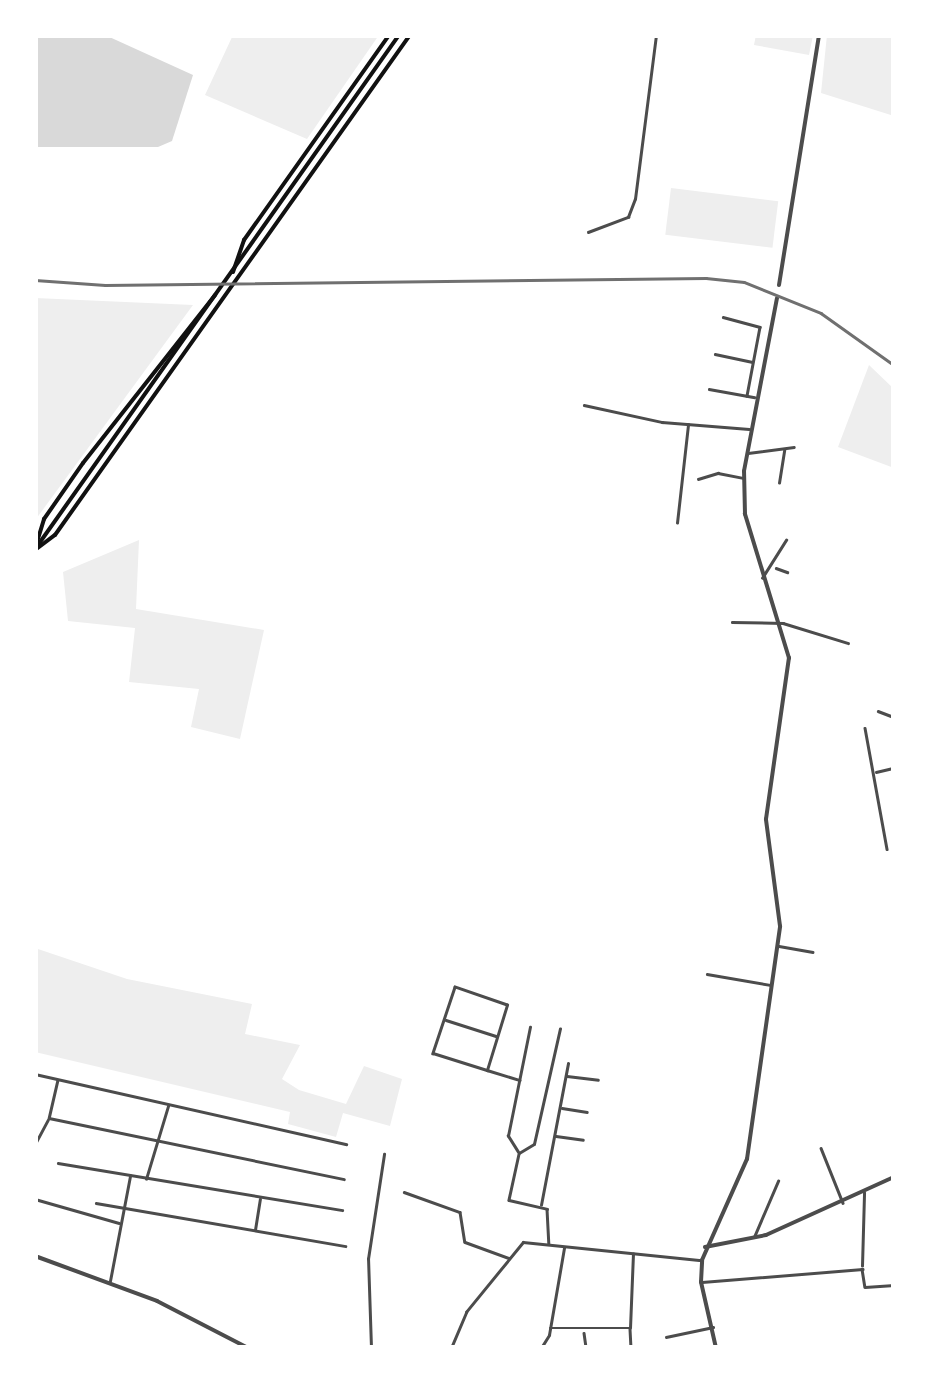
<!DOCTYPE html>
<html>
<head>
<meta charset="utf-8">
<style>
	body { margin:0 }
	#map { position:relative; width:929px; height:1383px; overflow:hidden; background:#fff; font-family:"Roboto Condensed",sans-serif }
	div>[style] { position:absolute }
	.green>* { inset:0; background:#eee; transform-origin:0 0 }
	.water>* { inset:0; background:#d9d9d9 }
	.minor>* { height:2.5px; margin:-1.25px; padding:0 1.25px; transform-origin:1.25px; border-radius:1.25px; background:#4c4c4c }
	.tertiary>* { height:4px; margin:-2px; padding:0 2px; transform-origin:2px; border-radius:2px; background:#4c4c4c }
	.secondary>* { height:4px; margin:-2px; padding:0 2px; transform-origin:2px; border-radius:2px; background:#111 }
	.rail>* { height:2.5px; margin:-1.25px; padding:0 1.25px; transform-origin:1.25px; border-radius:1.25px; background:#707070 }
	span { translate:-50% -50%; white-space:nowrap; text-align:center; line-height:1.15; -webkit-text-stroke:8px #fff; paint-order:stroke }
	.frame { position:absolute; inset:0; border:38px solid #fff; pointer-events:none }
</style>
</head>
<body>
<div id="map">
	<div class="green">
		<div style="clip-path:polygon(233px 35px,379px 35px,307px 139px,205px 95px)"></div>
		<div style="clip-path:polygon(756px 35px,813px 35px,809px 55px,754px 45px)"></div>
		<div style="clip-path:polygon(827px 35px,894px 35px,894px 116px,821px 93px)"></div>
		<div style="left:671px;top:188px;width:108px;height:47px;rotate:7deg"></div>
		<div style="clip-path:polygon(35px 298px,193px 305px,36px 519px,35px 519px)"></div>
		<div style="clip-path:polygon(869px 365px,894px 389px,894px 468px,838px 447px)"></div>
		<div style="clip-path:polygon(139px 540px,136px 609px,264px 630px,240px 739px,191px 727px,199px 689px,129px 682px,135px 628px,68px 621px,63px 572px)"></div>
		<div style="clip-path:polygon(35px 948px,127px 979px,252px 1004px,245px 1034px,300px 1045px,282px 1079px,299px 1090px,346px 1104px,364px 1066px,402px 1079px,390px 1126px,343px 1113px,336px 1137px,288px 1124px,290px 1112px,35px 1052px)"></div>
	</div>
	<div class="water">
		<div style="clip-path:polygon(35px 35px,105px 35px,193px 75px,172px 141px,158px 147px,35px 147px)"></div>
	</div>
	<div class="minor">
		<div style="left:588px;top:232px;width:43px;rotate:-20.6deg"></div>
		<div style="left:628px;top:217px;width:19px;rotate:-69deg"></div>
		<div style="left:635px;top:199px;width:165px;rotate:-82.7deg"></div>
		<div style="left:723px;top:317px;width:38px;rotate:15deg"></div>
		<div style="left:760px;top:327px;width:70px;rotate:100.7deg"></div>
		<div style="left:715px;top:354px;width:38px;rotate:12deg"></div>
		<div style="left:709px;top:389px;width:46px;rotate:10.1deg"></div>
		<div style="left:584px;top:405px;width:80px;rotate:12.3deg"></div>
		<div style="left:662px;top:422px;width:87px;rotate:4.6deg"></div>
		<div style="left:748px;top:453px;width:46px;rotate:-7.4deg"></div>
		<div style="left:698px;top:479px;width:21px;rotate:-17deg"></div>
		<div style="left:718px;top:473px;width:25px;rotate:11deg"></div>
		<div style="left:779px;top:483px;width:33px;rotate:-81deg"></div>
		<div style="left:677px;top:523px;width:99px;rotate:-83.6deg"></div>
		<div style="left:776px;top:568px;width:12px;rotate:20deg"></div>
		<div style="left:762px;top:578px;width:45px;rotate:-57.7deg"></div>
		<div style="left:732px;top:622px;width:51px;rotate:1.1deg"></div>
		<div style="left:783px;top:623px;width:68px;rotate:17.1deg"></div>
		<div style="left:878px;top:711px;width:17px;rotate:21deg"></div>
		<div style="left:865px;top:728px;width:123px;rotate:79.7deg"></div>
		<div style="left:876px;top:772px;width:18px;rotate:-13deg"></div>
		<div style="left:779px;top:946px;width:34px;rotate:10deg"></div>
		<div style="left:707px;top:974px;width:65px;rotate:9.8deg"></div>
		<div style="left:446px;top:1020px;width:52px;rotate:17.7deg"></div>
		<div style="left:487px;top:1070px;width:68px;rotate:-72.9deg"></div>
		<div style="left:507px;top:1005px;width:55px;rotate:-160.9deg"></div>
		<div style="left:455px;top:987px;width:70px;rotate:108.4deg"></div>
		<div style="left:433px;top:1053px;width:57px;rotate:17.5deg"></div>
		<div style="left:487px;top:1070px;width:34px;rotate:17deg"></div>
		<div style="left:35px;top:1074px;width:319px;rotate:12.7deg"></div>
		<div style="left:567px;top:1076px;width:31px;rotate:7deg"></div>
		<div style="left:58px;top:1080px;width:39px;rotate:103deg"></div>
		<div style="left:49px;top:1118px;width:301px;rotate:11.7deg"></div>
		<div style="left:562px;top:1108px;width:25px;rotate:9deg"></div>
		<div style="left:556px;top:1136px;width:27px;rotate:8deg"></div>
		<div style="left:35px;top:1144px;width:27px;rotate:-62deg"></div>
		<div style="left:821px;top:1148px;width:59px;rotate:68.2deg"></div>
		<div style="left:518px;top:1152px;width:19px;rotate:-122deg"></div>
		<div style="left:508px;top:1136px;width:111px;rotate:-78.6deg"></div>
		<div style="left:519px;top:1153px;width:17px;rotate:-31deg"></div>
		<div style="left:534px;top:1144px;width:118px;rotate:-77.3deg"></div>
		<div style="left:519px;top:1154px;width:47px;rotate:102.3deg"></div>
		<div style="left:509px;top:1200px;width:39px;rotate:13deg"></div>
		<div style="left:547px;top:1209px;width:34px;rotate:87deg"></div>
		<div style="left:58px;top:1163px;width:288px;rotate:9.4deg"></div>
		<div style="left:146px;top:1179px;width:76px;rotate:-73.2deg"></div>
		<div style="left:404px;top:1192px;width:59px;rotate:19.7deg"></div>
		<div style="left:460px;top:1212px;width:30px;rotate:81deg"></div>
		<div style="left:465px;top:1242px;width:47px;rotate:20deg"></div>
		<div style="left:35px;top:1199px;width:87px;rotate:15.9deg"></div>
		<div style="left:96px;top:1203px;width:253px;rotate:9.8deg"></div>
		<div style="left:541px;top:1205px;width:144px;rotate:-79.2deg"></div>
		<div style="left:255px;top:1230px;width:31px;rotate:-81deg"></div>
		<div style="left:754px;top:1237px;width:61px;rotate:-66.8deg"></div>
		<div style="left:862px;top:1266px;width:73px;rotate:-88.4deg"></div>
		<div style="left:110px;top:1281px;width:107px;rotate:-79.2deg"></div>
		<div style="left:702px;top:1282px;width:161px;rotate:-4.6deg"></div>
		<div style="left:862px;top:1269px;width:18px;rotate:81deg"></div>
		<div style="left:865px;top:1287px;width:29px;rotate:-4deg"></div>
		<div style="left:550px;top:1328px;width:80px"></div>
		<div style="left:630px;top:1328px;width:74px;rotate:-87.7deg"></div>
		<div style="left:630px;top:1329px;width:19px;rotate:87deg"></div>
		<div style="left:584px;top:1333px;width:15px;rotate:82deg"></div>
		<div style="left:666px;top:1337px;width:48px;rotate:-12deg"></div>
		<div style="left:371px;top:1348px;width:89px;rotate:-91.9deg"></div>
		<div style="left:368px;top:1259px;width:106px;rotate:-81.3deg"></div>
		<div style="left:451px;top:1348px;width:39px;rotate:-67deg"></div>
		<div style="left:466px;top:1312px;width:90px;rotate:-50.8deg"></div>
		<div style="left:523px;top:1242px;width:179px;rotate:5.8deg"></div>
		<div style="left:541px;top:1348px;width:15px;rotate:-58deg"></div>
		<div style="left:549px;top:1335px;width:88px;rotate:-80.2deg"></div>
	</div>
	<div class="tertiary">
		<div style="left:779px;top:285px;width:253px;rotate:-80.9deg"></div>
		<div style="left:705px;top:1247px;width:62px;rotate:-11.1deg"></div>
		<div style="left:766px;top:1235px;width:141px;rotate:-24.4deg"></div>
		<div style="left:35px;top:1256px;width:130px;rotate:20.2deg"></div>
		<div style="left:157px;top:1301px;width:102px;rotate:27.3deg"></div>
		<div style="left:716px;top:1348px;width:68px;rotate:-102.8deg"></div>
		<div style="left:701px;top:1282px;width:22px;rotate:-87deg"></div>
		<div style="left:702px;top:1260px;width:111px;rotate:-66deg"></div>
		<div style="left:747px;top:1159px;width:235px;rotate:-81.9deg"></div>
		<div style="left:780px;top:926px;width:108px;rotate:-97.5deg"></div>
		<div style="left:766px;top:819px;width:163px;rotate:-81.9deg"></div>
		<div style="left:789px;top:658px;width:151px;rotate:-107deg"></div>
		<div style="left:745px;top:514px;width:43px;rotate:-91.3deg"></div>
		<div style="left:744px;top:471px;width:176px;rotate:-79.2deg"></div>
	</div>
	<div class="secondary">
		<div style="left:233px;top:272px;width:34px;rotate:-71deg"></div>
		<div style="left:244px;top:240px;width:251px;rotate:-54.7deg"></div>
		<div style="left:37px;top:542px;width:24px;rotate:-73deg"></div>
		<div style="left:44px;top:519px;width:68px;rotate:-55.1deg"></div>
		<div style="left:83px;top:463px;width:214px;rotate:-51.8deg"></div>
		<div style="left:38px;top:545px;width:625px;rotate:-54.71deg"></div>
		<div style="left:35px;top:550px;width:25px;rotate:-37deg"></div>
		<div style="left:55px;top:535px;width:613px;rotate:-54.63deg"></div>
	</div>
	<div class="rail">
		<div style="left:35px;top:280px;width:70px;rotate:4.1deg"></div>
		<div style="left:105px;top:285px;width:601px;rotate:-0.67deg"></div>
		<div style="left:706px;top:278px;width:38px;rotate:6deg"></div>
		<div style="left:744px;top:282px;width:83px;rotate:21.9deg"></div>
		<div style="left:821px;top:313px;width:90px;rotate:35.5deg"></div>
	</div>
	<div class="frame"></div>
</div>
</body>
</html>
